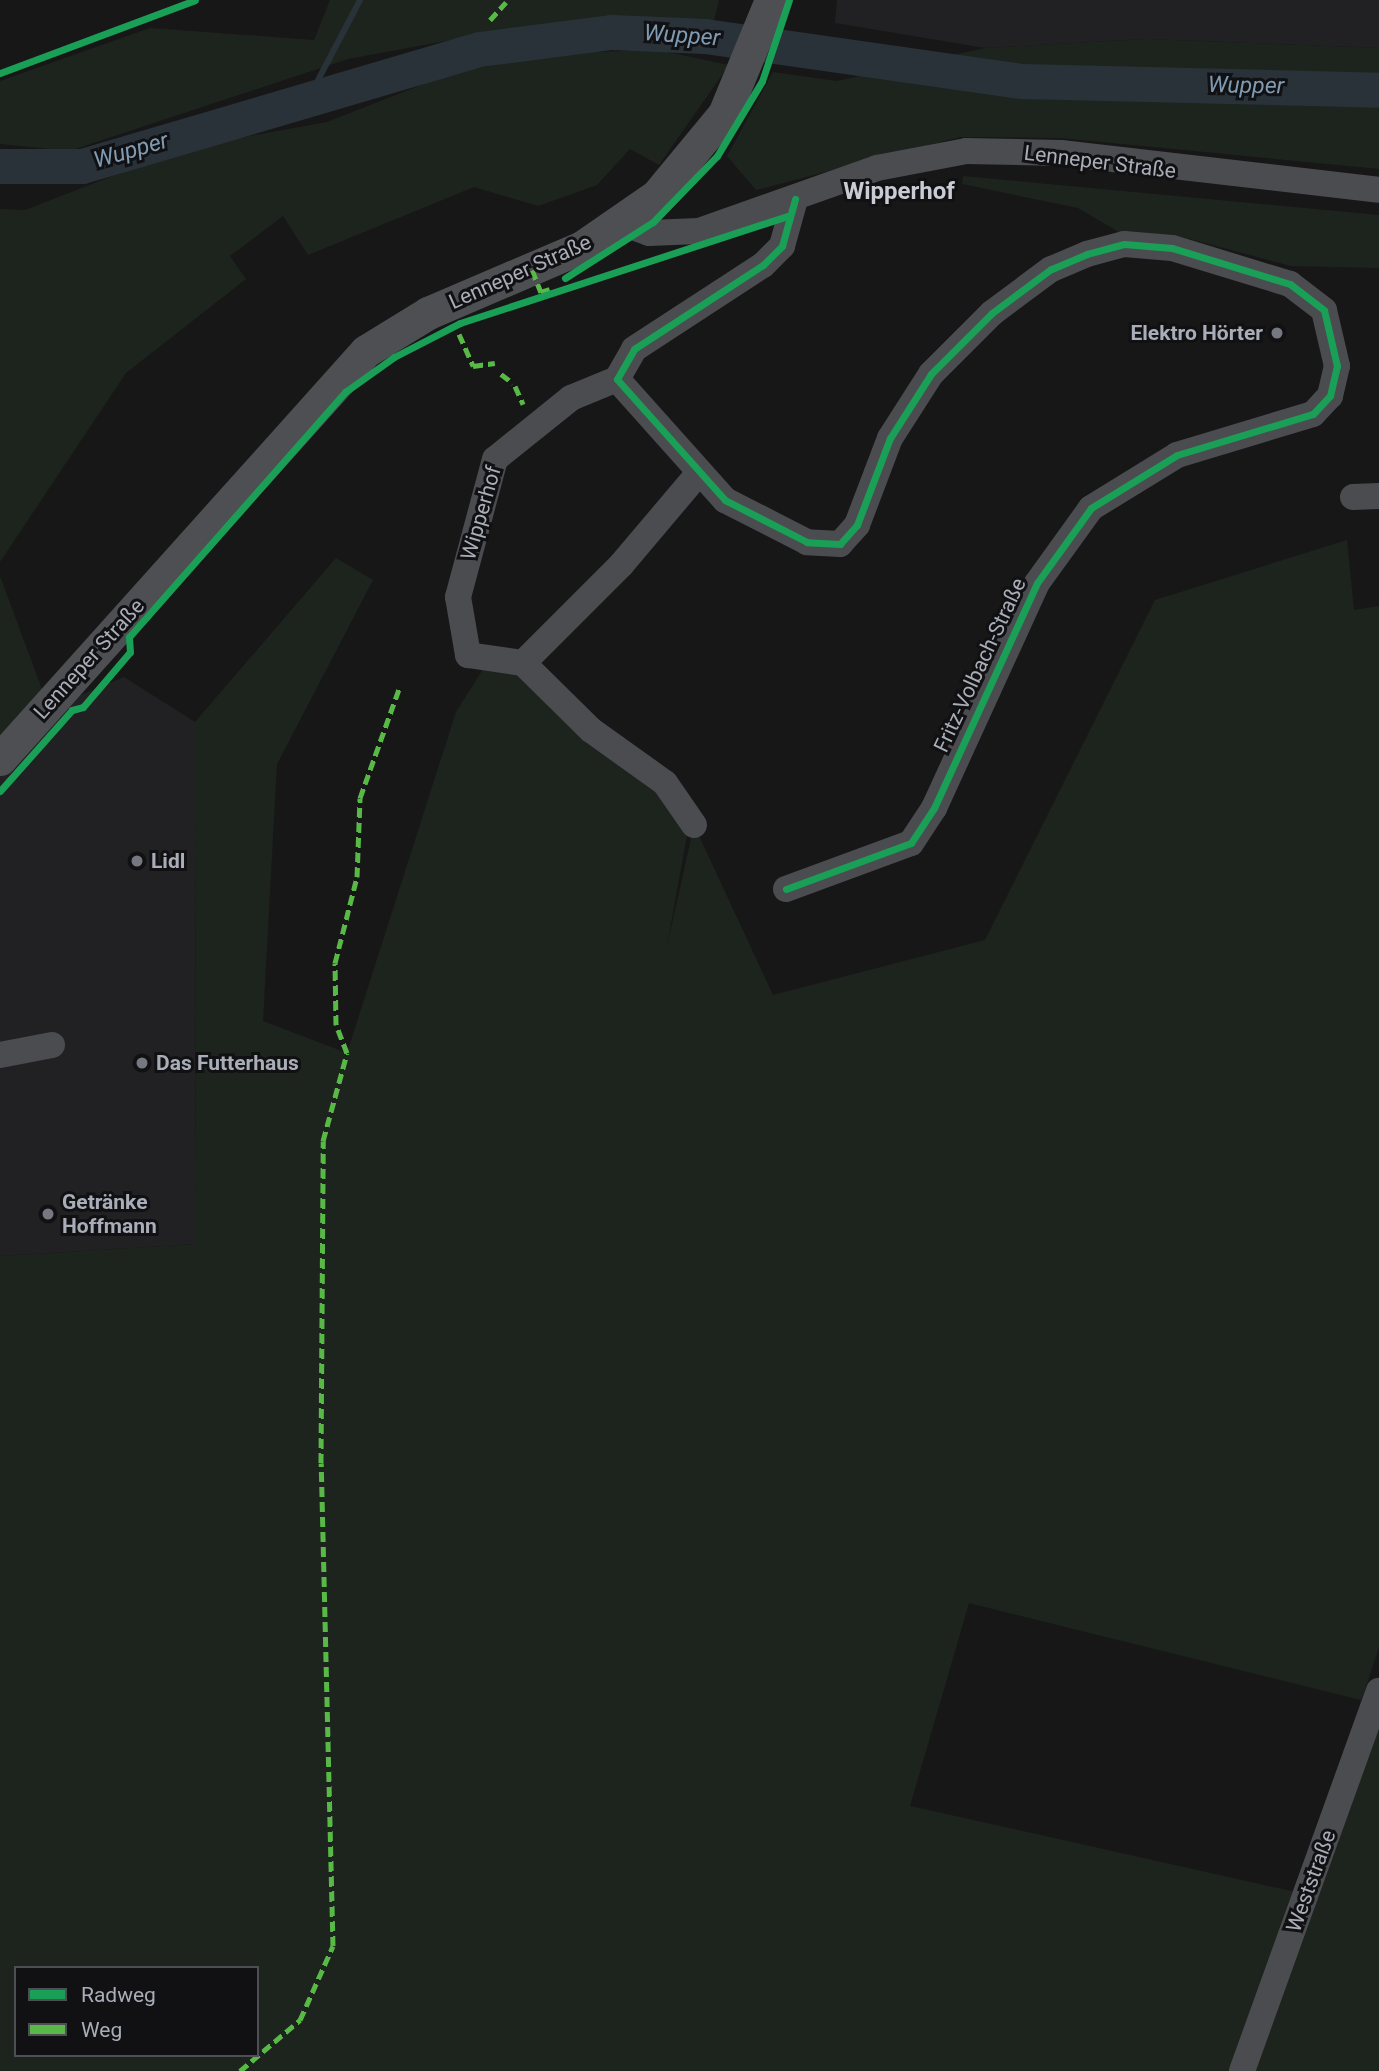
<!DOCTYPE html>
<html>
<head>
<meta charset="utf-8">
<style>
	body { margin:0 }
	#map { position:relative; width:1379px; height:2071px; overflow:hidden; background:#171717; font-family:Roboto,sans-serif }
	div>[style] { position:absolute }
	.built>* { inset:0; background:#212123 }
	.green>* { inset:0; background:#1d241e }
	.stream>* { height:6px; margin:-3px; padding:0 3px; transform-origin:3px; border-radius:3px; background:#2a3239 }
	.river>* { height:35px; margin:-17.5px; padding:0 17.5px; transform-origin:17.5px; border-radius:17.5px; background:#2a3239 }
	.minor>* { height:26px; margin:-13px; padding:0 13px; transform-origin:13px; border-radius:13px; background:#4b4c50 }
	.major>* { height:33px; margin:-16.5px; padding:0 16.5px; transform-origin:16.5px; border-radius:16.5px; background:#4d4f52 }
	.quiet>* { height:5px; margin-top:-2.5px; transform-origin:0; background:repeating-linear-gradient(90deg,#58b947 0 10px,transparent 0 15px) }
	.cycleway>* { height:7px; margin:-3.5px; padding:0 3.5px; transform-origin:3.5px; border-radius:3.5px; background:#1a9f57 }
	.dots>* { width:19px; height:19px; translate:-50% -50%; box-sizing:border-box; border:4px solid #111113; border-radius:50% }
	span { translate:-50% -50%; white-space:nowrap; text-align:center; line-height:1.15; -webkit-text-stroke:6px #111113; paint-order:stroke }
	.street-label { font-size:21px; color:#a8adb8 }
	.poi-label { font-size:21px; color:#a8adb8; font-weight:700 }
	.right { translate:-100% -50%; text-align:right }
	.left { translate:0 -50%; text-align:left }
	.water-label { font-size:23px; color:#7f9bb3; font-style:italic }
	.quarter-label { font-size:24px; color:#c9ccd4; font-weight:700 }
	.legend { position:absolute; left:14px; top:1966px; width:245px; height:91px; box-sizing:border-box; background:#111113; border:2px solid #4d4f55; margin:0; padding:9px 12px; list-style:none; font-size:21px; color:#a8adb8 }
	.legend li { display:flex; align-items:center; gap:14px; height:35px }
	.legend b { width:35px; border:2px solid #4d4f55 }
</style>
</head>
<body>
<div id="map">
	<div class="built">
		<div style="clip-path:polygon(837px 0,1379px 0,1379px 48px,1146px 39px,985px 48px,835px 23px)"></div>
		<div style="clip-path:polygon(124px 677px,195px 722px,196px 1244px,0 1256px,0 759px,49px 708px)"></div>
	</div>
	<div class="green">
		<div style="clip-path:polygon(330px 0,719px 0,714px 21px,511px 29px,348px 59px,69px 151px,0 144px,0 81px,150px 28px,314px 40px)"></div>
		<div style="clip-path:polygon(1146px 39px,1379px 48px,1379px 169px,1060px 138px,960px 137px,756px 190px,727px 156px,773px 72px,837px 81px,985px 48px)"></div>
		<div style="clip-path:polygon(658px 50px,729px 65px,659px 165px,630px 149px,597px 185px,538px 206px,474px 187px,308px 255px,283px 216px,230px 256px,246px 279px,126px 373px,0 562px,0 209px,25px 210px,185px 148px,327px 122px,452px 73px,561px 53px)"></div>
		<div style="clip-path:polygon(963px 176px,1379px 215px,1379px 268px,1291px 266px,1175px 235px,1122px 234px,1078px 208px,962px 184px)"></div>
		<div style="clip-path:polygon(evenodd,1347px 540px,1354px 610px,1379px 606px,1379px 1647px,1364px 1693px,1361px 1700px,969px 1603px,910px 1806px,1305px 1894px,1379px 1705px,1379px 2071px,0 2071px,0 1250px,1px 1256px,196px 1244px,195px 722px,336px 558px,373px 580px,277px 764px,263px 1021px,347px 1053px,456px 712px,485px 666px,520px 669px,663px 792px,688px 830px,667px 946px,694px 825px,773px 995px,985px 940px,1155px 600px,1347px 540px,16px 1968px,257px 1968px,257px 2055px,16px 2055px,16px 1968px)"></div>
		<div style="clip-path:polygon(0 576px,49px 708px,0 759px)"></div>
	</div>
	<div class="stream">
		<div style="left:306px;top:103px;width:116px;rotate:-62.3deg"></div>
	</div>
	<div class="river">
		<div style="left:0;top:166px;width:82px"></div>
		<div style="left:82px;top:166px;width:415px;rotate:-16.4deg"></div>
		<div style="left:480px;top:49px;width:132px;rotate:-7.4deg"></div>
		<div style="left:611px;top:32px;width:94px;rotate:2.4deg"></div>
		<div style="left:705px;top:36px;width:320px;rotate:8.1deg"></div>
		<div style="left:1022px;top:81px;width:357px;rotate:1.4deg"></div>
	</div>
	<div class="minor">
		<div style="left:622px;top:223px;width:29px;rotate:20deg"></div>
		<div style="left:649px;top:233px;width:50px;rotate:-2.3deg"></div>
		<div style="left:699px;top:231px;width:189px;rotate:-19.5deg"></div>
		<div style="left:877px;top:168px;width:91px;rotate:-10.8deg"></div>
		<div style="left:966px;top:151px;width:95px;rotate:1.2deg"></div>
		<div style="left:1061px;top:153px;width:320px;rotate:6.6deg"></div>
		<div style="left:617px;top:379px;width:50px;rotate:157.6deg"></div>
		<div style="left:571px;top:398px;width:97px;rotate:141.2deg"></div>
		<div style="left:495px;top:459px;width:143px;rotate:105deg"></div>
		<div style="left:458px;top:597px;width:59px;rotate:80.2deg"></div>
		<div style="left:468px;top:655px;width:56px;rotate:8.3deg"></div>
		<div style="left:523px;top:663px;width:139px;rotate:-45deg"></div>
		<div style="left:621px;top:565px;width:118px;rotate:-49.8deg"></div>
		<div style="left:1353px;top:497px;width:26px;rotate:-2deg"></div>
		<div style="left:523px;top:663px;width:95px;rotate:44.6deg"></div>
		<div style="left:591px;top:730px;width:91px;rotate:35.6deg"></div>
		<div style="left:665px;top:783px;width:51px;rotate:55.4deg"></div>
		<div style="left:786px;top:889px;width:133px;rotate:-20.2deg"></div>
		<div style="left:911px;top:843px;width:42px;rotate:-56.7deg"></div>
		<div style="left:934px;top:808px;width:247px;rotate:-65.4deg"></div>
		<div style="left:1037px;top:583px;width:92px;rotate:-54.2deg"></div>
		<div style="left:1091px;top:508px;width:101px;rotate:-31.6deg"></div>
		<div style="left:1177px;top:455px;width:142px;rotate:-16.8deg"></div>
		<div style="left:1313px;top:414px;width:25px;rotate:-47deg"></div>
		<div style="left:1330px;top:396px;width:31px;rotate:-77deg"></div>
		<div style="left:1337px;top:366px;width:57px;rotate:-103.1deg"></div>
		<div style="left:1324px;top:310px;width:43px;rotate:-142.6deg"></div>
		<div style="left:1290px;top:284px;width:123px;rotate:-163deg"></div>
		<div style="left:1172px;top:248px;width:48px;rotate:-175.2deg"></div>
		<div style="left:1124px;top:244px;width:38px;rotate:165deg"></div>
		<div style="left:1087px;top:254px;width:39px;rotate:157deg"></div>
		<div style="left:1051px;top:269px;width:74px;rotate:143.3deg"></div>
		<div style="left:992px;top:313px;width:86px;rotate:135deg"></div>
		<div style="left:931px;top:374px;width:76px;rotate:122.6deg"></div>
		<div style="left:890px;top:438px;width:93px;rotate:110.8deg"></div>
		<div style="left:857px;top:525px;width:25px;rotate:132deg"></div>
		<div style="left:840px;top:544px;width:33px;rotate:-177deg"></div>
		<div style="left:807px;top:542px;width:92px;rotate:-152.9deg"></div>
		<div style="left:725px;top:500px;width:162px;rotate:-131.8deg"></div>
		<div style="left:617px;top:379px;width:34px;rotate:-60deg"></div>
		<div style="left:634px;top:349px;width:154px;rotate:-33.1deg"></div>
		<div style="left:763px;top:265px;width:27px;rotate:-45deg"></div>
		<div style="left:782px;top:246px;width:49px;rotate:-74.5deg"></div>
		<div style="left:0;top:1055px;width:53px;rotate:-10.9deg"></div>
		<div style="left:1242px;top:2071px;width:404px;rotate:-70.2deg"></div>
	</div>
	<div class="major">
		<div style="left:0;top:759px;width:548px;rotate:-48.11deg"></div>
		<div style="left:366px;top:351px;width:73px;rotate:-31.5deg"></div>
		<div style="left:428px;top:313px;width:168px;rotate:-23.2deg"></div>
		<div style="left:582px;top:247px;width:91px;rotate:-34.7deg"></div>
		<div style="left:657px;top:195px;width:105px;rotate:-50.4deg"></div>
		<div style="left:724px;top:114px;width:123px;rotate:-67.6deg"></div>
	</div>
	<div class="quiet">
		<div style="left:490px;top:20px;width:24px;rotate:-48deg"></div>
		<div style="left:532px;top:270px;width:24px;rotate:68deg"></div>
		<div style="left:541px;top:292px;width:9px;rotate:-18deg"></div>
		<div style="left:459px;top:334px;width:35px;rotate:66deg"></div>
		<div style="left:473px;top:366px;width:22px;rotate:-8deg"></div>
		<div style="left:501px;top:374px;width:15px;rotate:37deg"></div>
		<div style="left:515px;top:386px;width:20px;rotate:66deg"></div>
		<div style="left:240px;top:2071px;width:79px;rotate:-40.4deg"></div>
		<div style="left:300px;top:2020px;width:81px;rotate:-66deg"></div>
		<div style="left:333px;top:1946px;width:483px;rotate:-91.4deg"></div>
		<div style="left:321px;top:1463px;width:322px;rotate:-89.6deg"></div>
		<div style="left:323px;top:1141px;width:91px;rotate:-74.7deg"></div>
		<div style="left:347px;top:1053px;width:30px;rotate:-111deg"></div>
		<div style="left:336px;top:1025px;width:62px;rotate:-90.9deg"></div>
		<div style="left:335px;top:963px;width:89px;rotate:-75.7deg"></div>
		<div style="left:357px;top:877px;width:79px;rotate:-87.8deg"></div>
		<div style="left:360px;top:798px;width:119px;rotate:-70.3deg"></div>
	</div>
	<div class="cycleway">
		<div style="left:0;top:73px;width:208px;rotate:-20.5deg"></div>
		<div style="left:565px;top:278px;width:104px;rotate:-32.5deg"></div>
		<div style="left:653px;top:222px;width:92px;rotate:-45.9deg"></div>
		<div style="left:717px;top:156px;width:87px;rotate:-59deg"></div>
		<div style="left:762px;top:81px;width:85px;rotate:-71.6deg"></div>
		<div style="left:0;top:791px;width:108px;rotate:-48.4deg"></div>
		<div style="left:72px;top:710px;width:11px;rotate:-15deg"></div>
		<div style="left:83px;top:707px;width:72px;rotate:-49.5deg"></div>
		<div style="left:130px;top:652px;width:15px;rotate:-94deg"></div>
		<div style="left:129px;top:637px;width:327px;rotate:-48.6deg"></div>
		<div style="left:345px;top:392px;width:60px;rotate:-35.5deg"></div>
		<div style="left:394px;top:357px;width:74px;rotate:-27.3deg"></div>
		<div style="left:460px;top:323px;width:345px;rotate:-18.1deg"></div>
		<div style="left:786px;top:889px;width:133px;rotate:-20.2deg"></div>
		<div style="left:911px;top:843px;width:42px;rotate:-56.7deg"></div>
		<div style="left:934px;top:808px;width:247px;rotate:-65.4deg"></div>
		<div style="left:1037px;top:583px;width:92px;rotate:-54.2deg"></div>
		<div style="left:1091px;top:508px;width:101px;rotate:-31.6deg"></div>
		<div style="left:1177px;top:455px;width:142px;rotate:-16.8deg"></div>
		<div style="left:1313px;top:414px;width:25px;rotate:-47deg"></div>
		<div style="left:1330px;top:396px;width:31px;rotate:-77deg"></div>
		<div style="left:1337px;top:366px;width:57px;rotate:-103.1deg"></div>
		<div style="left:1324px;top:310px;width:43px;rotate:-142.6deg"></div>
		<div style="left:1290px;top:284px;width:123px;rotate:-163deg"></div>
		<div style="left:1172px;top:248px;width:48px;rotate:-175.2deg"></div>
		<div style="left:1124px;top:244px;width:38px;rotate:165deg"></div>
		<div style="left:1087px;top:254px;width:39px;rotate:157deg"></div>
		<div style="left:1051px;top:269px;width:74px;rotate:143.3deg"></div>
		<div style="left:992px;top:313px;width:86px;rotate:135deg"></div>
		<div style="left:931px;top:374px;width:76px;rotate:122.6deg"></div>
		<div style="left:890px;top:438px;width:93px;rotate:110.8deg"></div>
		<div style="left:857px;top:525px;width:25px;rotate:132deg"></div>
		<div style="left:840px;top:544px;width:33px;rotate:-177deg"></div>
		<div style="left:807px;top:542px;width:92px;rotate:-152.9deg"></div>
		<div style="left:725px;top:500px;width:162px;rotate:-131.8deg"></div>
		<div style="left:617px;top:379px;width:34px;rotate:-60deg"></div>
		<div style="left:634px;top:349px;width:154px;rotate:-33.1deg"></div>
		<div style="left:763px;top:265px;width:27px;rotate:-45deg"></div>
		<div style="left:782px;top:246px;width:49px;rotate:-74.5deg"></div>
	</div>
	<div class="dots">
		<div style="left:1277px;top:333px;background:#757880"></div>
		<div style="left:137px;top:861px;background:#757880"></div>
		<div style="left:142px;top:1063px;background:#757880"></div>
		<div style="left:48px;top:1214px;background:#757880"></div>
	</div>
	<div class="street-label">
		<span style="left:1100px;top:162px;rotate:7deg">Lenneper Straße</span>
		<span style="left:520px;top:272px;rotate:-24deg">Lenneper Straße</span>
		<span style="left:481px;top:513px;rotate:-74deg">Wipperhof</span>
		<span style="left:89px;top:659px;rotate:-48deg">Lenneper Straße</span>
		<span style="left:980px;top:665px;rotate:-65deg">Fritz-Volbach-Straße</span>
		<span style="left:1311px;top:1881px;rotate:-70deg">Weststraße</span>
	</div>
	<div class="poi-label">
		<span class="right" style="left:1263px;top:333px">Elektro Hörter</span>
		<span class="left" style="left:151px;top:861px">Lidl</span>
		<span class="left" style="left:156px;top:1063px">Das Futterhaus</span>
		<span class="left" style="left:62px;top:1214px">Getränke<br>Hoffmann</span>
	</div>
	<div class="water-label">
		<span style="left:682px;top:36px;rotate:4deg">Wupper</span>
		<span style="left:1246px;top:86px;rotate:1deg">Wupper</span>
		<span style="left:131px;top:151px;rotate:-16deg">Wupper</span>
	</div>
	<div class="quarter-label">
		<span style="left:899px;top:192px">Wipperhof</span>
	</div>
	<ul class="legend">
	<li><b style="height:9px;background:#1a9f57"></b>Radweg</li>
	<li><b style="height:9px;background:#58b947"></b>Weg</li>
	</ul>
</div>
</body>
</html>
